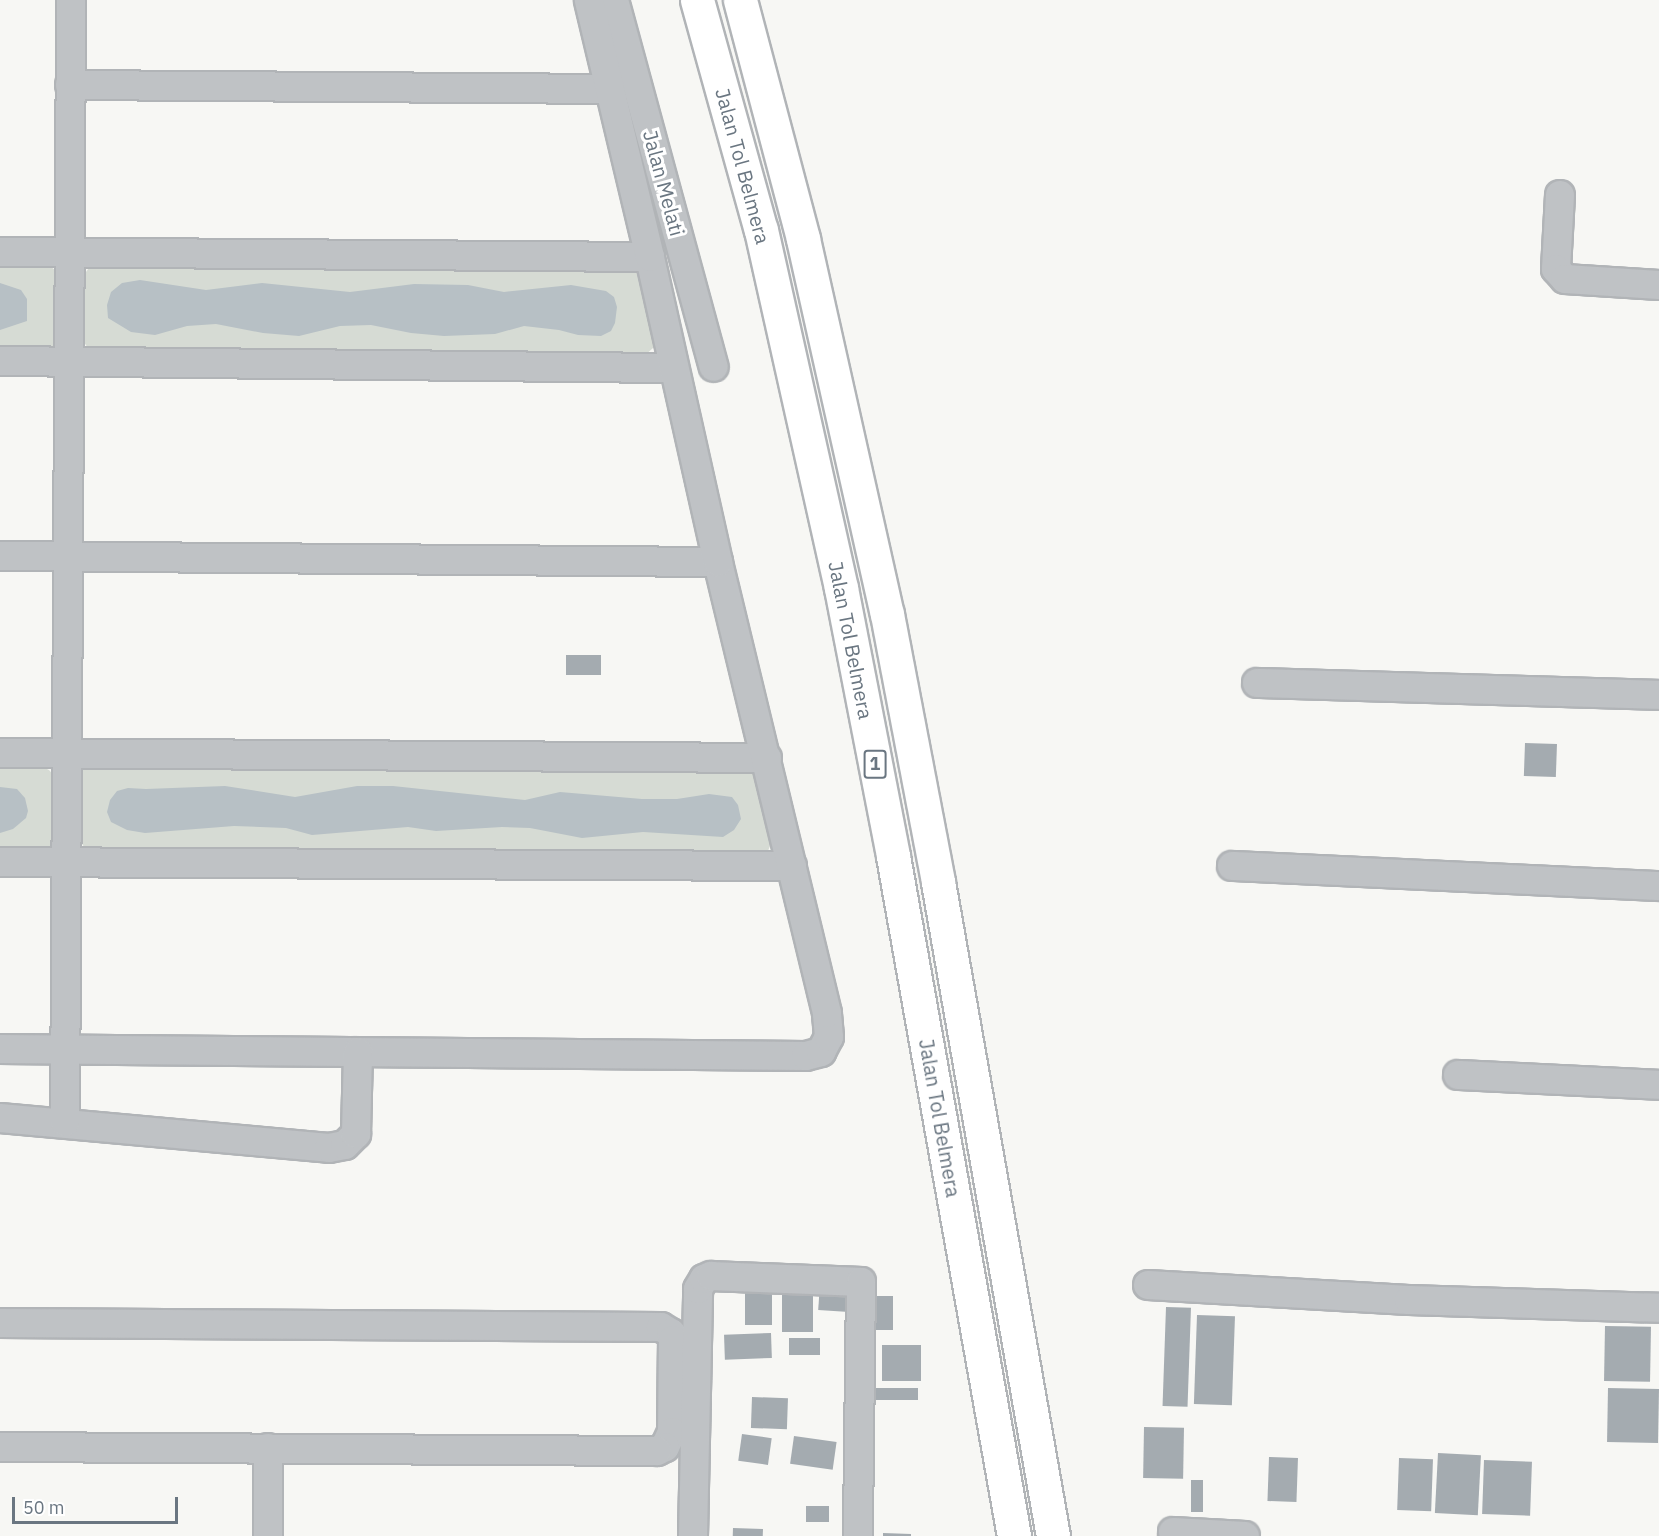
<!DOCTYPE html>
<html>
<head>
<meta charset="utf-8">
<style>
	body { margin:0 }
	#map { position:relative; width:1659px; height:1536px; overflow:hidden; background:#f7f7f4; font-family:"IBM Plex Sans",sans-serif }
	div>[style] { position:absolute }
	.green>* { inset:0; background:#d6dbd4 }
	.water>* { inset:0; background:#b7c0c5 }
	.building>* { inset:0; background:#a4abb0; transform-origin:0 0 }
	.roads { filter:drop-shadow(2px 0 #b1b4b7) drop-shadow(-2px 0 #b1b4b7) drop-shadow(0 2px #b1b4b7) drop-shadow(0 -2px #b1b4b7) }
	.minor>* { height:28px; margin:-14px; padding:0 14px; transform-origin:14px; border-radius:14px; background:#bfc2c5 }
	.highway>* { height:33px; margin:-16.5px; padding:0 16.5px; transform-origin:16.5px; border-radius:16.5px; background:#fff }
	span { translate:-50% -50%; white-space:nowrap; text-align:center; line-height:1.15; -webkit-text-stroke:6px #fff; paint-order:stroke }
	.shield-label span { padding:2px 4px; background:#fff; border:2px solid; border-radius:4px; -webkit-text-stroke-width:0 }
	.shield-label { font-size:18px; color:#6a7681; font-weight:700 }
	.street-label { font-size:20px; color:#6a7681 }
	.scale { position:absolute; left:12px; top:1497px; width:166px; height:27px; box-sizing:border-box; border:3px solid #6a7681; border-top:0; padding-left:8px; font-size:18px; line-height:21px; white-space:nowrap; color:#6a7681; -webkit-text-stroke:4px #fff; paint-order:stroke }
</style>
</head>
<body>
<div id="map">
	<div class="green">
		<div style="clip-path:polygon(0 264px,49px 265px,56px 271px,58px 336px,52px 348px,0 350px)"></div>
		<div style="clip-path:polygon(99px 264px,631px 268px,642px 275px,657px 338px,653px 348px,643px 357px,88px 348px,83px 341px,82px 277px,89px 268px)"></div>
		<div style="clip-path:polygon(0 766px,41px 766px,49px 770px,56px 778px,54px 840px,50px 848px,0 851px)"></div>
		<div style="clip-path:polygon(85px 767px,754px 771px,772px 841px,768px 851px,759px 856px,94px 852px,85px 848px,79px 840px,80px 775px)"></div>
	</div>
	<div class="water">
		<div style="clip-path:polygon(140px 280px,206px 290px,262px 283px,350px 292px,414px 284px,468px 285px,504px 292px,571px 285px,606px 291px,614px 297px,617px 307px,615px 323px,611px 331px,601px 336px,578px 335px,559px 330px,524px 326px,495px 334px,444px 336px,411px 333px,371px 325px,340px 326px,299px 336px,263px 333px,216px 324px,187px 326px,155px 335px,131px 332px,108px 318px,107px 305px,111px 292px,122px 283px)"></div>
		<div style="clip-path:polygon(0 283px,21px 290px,27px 299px,27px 321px,0 330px)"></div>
		<div style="clip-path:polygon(225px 786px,295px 797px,357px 786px,393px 786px,525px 800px,560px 792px,642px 799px,677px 799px,709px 794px,732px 797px,738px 805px,741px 819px,734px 830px,723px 837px,643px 832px,582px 838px,530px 828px,502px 827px,436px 831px,408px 827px,312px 835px,286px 828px,234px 826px,145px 833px,127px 830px,111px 822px,107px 812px,110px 800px,117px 791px,128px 788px,146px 789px)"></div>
		<div style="clip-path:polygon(0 787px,17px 789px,25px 798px,28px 811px,26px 818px,13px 829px,0 833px)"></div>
	</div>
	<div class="building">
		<div style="left:566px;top:655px;width:35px;height:20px"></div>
		<div style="left:1525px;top:743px;width:32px;height:33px;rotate:2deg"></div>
		<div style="left:820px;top:1284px;width:27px;height:26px;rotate:4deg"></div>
		<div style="left:782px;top:1287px;width:31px;height:45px"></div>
		<div style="left:745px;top:1289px;width:27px;height:36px"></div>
		<div style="left:867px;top:1296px;width:26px;height:34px"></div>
		<div style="left:1166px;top:1307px;width:25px;height:99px;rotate:2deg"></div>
		<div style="left:1197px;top:1315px;width:38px;height:89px;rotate:2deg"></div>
		<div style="left:1605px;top:1326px;width:46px;height:55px;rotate:1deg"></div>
		<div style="left:771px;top:1333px;width:25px;height:47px;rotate:88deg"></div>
		<div style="left:789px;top:1338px;width:31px;height:17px"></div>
		<div style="left:882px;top:1345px;width:39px;height:36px"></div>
		<div style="left:870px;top:1388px;width:48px;height:12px"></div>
		<div style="left:1608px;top:1388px;width:51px;height:54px;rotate:1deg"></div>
		<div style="left:752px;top:1397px;width:36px;height:31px;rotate:2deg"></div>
		<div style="left:1144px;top:1427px;width:40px;height:51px;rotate:1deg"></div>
		<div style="left:742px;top:1434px;width:30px;height:27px;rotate:8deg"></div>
		<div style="left:794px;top:1436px;width:43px;height:28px;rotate:8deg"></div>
		<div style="left:1438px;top:1453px;width:43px;height:60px;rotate:3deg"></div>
		<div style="left:1269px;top:1457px;width:29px;height:44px;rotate:2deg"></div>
		<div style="left:1399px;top:1458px;width:34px;height:52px;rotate:2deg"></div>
		<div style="left:1484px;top:1460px;width:48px;height:54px;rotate:2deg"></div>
		<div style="left:1191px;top:1480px;width:12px;height:32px"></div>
		<div style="left:806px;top:1506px;width:23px;height:16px"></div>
		<div style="left:733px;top:1528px;width:30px;height:8px;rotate:2deg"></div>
		<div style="clip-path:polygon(883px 1533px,911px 1534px,911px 1536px,883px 1536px)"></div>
	</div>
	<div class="roads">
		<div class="minor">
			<div style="left:614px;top:0;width:380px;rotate:74.8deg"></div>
			<div style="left:70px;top:85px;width:540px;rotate:0.42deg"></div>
			<div style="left:1560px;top:195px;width:74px;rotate:93.1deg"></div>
			<div style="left:1556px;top:269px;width:13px;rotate:48deg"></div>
			<div style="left:1565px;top:279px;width:94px;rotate:3.7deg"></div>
			<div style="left:0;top:252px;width:650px;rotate:0.44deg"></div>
			<div style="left:0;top:361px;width:673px;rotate:0.6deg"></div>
			<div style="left:0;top:556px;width:718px;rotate:0.48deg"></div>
			<div style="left:1257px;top:683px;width:402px;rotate:1.7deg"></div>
			<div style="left:0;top:753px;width:767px;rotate:0.37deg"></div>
			<div style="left:0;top:862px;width:792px;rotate:0.29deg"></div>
			<div style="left:1232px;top:866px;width:427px;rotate:2.7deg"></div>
			<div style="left:0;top:1049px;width:806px;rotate:0.5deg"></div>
			<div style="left:806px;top:1056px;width:16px;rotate:-15deg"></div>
			<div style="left:821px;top:1052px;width:17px;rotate:-62deg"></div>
			<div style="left:829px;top:1037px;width:24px;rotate:-95deg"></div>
			<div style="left:827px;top:1013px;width:464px;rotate:-103.6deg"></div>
			<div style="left:718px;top:562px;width:312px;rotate:-102.6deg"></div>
			<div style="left:650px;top:257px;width:264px;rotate:-103.4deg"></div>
			<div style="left:1458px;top:1075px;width:201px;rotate:2.8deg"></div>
			<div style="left:0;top:1118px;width:330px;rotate:5.2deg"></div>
			<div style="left:329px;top:1148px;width:16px;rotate:-11deg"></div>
			<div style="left:345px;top:1145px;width:16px;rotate:-45deg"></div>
			<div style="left:356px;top:1134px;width:82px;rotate:-88.6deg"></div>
			<div style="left:65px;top:1122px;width:1122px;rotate:-89.69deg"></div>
			<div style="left:1148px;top:1285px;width:261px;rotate:3.3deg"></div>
			<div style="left:1409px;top:1300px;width:250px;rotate:1.8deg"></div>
			<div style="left:0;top:1323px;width:661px;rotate:0.35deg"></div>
			<div style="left:661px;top:1327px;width:12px;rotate:31deg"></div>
			<div style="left:671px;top:1333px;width:7px;rotate:74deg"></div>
			<div style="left:673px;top:1340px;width:92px;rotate:90.6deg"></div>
			<div style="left:672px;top:1432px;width:17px;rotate:115deg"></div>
			<div style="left:665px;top:1447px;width:9px;rotate:153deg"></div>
			<div style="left:657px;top:1451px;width:657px;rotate:-179.65deg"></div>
			<div style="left:1173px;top:1532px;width:72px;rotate:3.2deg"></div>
			<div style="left:268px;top:1536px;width:88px;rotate:-90deg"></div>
			<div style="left:693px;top:1536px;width:247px;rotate:-88.8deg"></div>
			<div style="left:698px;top:1289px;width:12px;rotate:-59deg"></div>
			<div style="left:704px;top:1279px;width:8px;rotate:-23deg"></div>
			<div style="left:711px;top:1276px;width:150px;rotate:2.3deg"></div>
			<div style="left:861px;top:1282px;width:254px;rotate:90.7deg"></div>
		</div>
		<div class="highway">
			<div style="left:697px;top:0;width:239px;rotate:74.5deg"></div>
			<div style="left:761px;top:230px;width:367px;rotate:77.4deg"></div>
			<div style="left:841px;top:588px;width:273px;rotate:79deg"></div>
			<div style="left:893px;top:856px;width:691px;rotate:79.91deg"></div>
			<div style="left:740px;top:0;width:247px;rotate:75.2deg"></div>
			<div style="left:803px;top:239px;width:384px;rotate:77.4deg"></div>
			<div style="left:887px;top:614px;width:273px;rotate:79.2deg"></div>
			<div style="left:938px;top:882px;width:664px;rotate:80.03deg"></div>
		</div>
	</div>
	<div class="shield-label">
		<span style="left:875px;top:764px">1</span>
	</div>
	<div class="street-label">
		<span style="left:743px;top:166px;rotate:75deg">Jalan Tol Belmera</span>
		<span style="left:664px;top:183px;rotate:75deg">Jalan Melati</span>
		<span style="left:851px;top:640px;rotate:79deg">Jalan Tol Belmera</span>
		<span style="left:940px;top:1118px;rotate:80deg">Jalan Tol Belmera</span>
	</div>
	<div class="scale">50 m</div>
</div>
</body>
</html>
